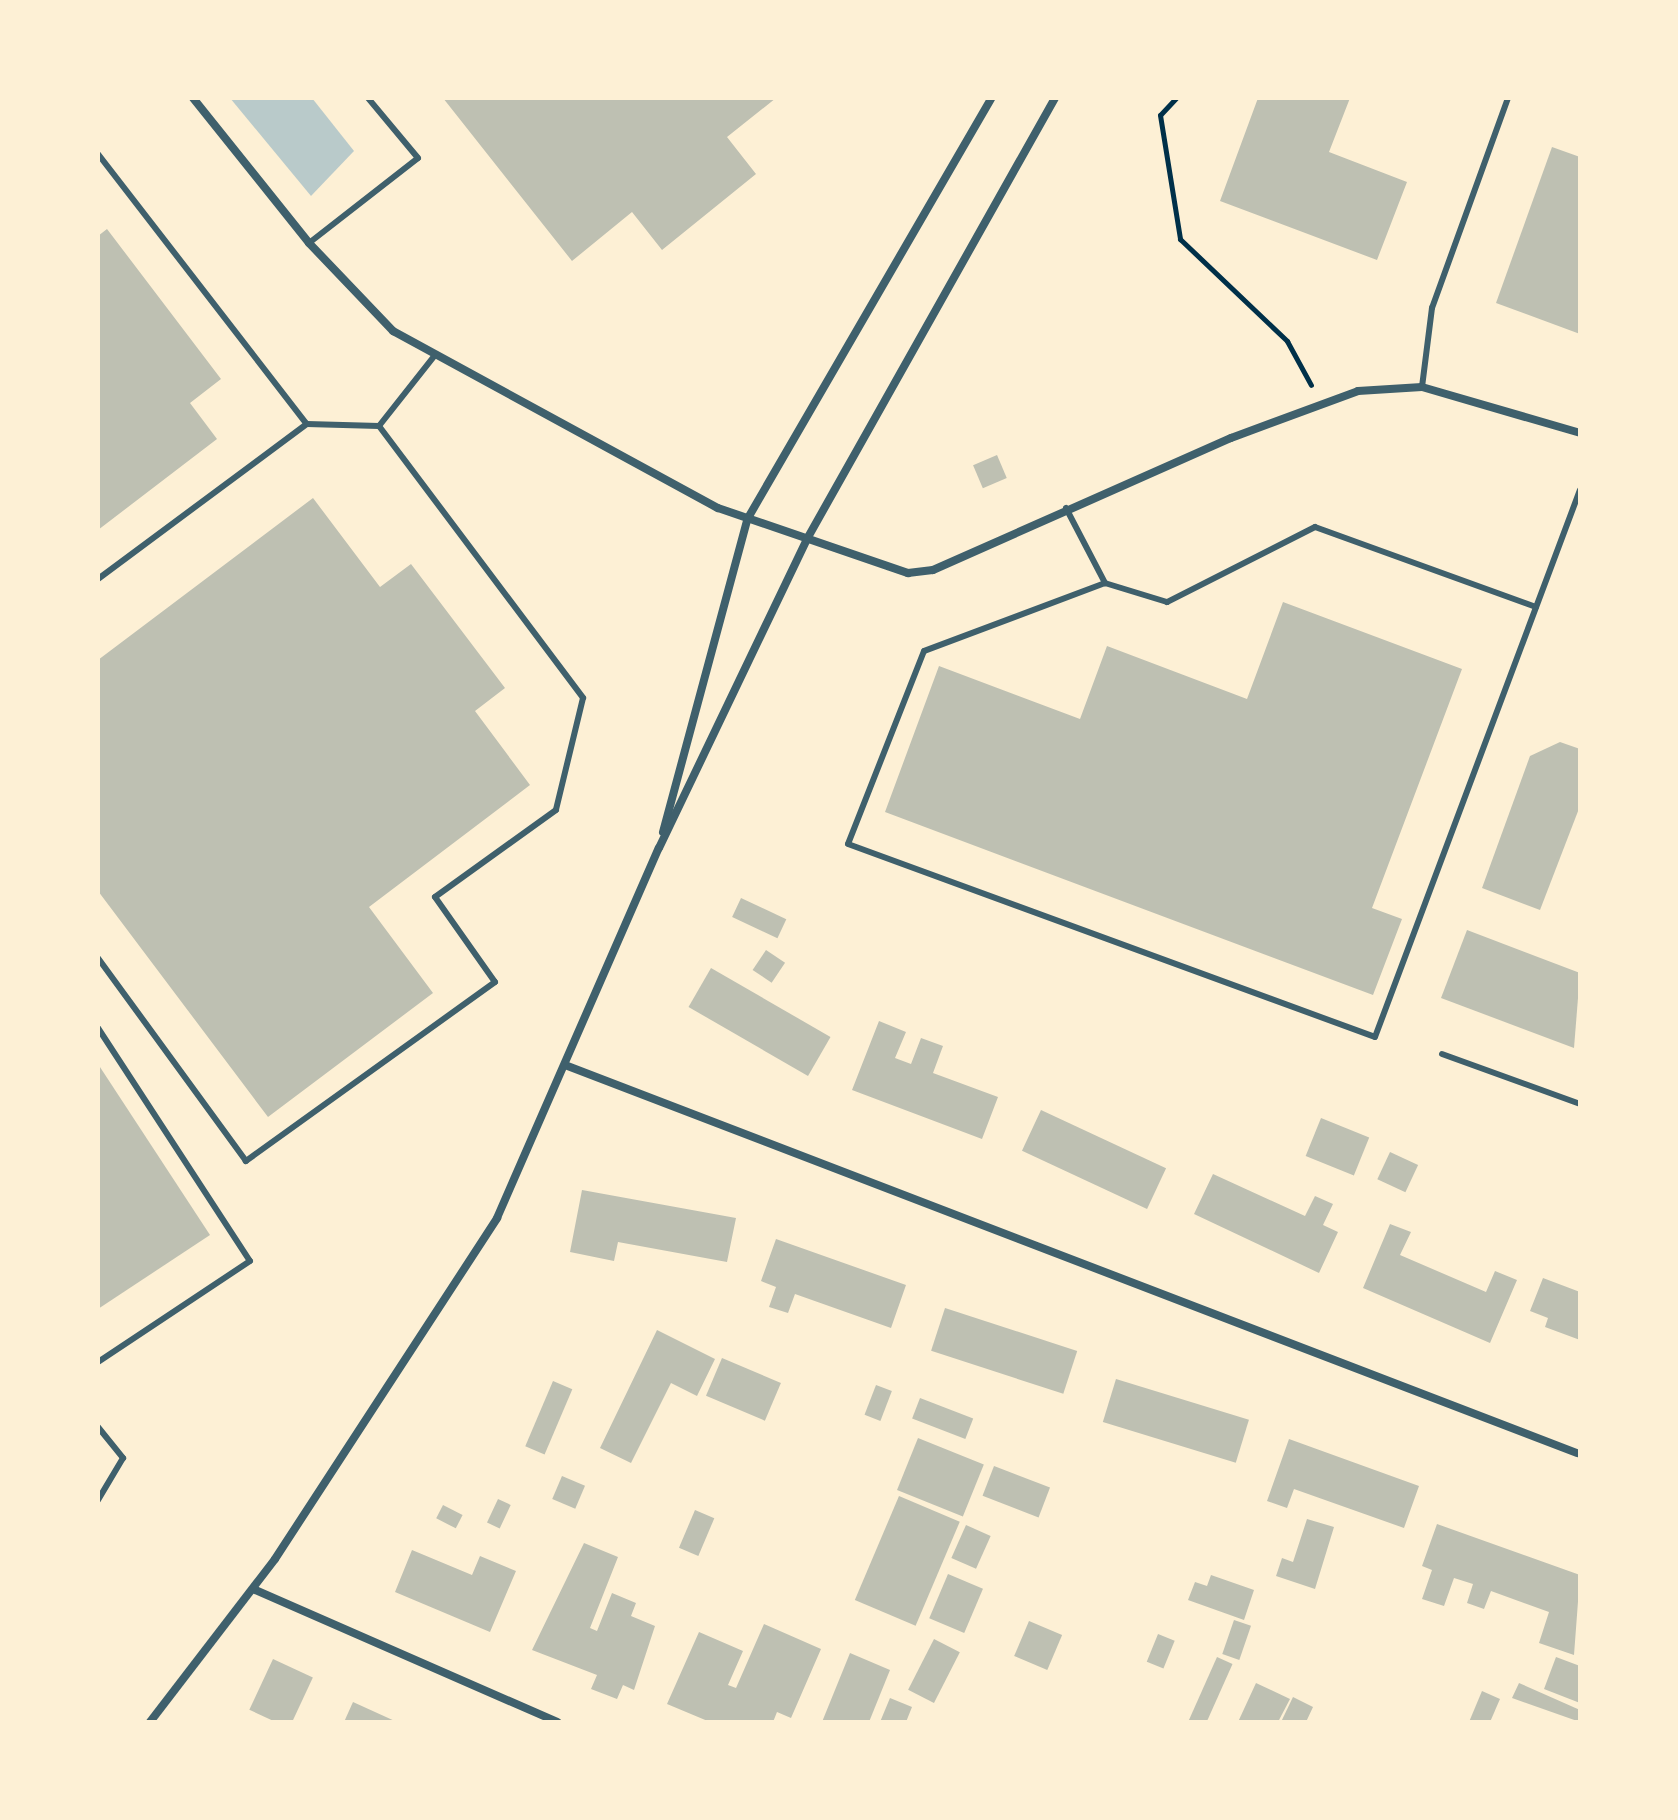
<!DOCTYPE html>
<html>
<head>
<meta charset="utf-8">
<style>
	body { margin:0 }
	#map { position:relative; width:1678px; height:1820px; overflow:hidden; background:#fdf0d5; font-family:Overpass,sans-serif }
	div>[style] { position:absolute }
	.green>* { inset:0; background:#b9caca }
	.building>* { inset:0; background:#bec0b2; transform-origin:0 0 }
	.path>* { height:5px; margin:-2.5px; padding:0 2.5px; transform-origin:2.5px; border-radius:2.5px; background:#003049 }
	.service>* { height:6px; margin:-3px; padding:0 3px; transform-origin:3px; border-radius:3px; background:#3f606c }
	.minor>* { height:8px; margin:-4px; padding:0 4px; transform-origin:4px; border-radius:4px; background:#3f606c }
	span { translate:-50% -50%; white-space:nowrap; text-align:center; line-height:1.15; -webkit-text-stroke:6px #fdf0d5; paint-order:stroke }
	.frame { position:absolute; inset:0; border:100px solid #fdf0d5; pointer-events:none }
</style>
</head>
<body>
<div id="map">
	<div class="green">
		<div style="clip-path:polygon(230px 98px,312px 98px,354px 151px,311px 196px)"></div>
	</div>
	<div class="building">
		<div style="clip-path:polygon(443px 98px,776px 98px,727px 137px,756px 174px,662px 250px,632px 212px,572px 261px)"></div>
		<div style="clip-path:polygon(1258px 98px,1350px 98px,1329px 152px,1407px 182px,1377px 260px,1220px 201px)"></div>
		<div style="clip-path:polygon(1552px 147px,1580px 157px,1580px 334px,1496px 303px)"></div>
		<div style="clip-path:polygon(107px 229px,221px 379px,190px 403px,217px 439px,98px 530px,98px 236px)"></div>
		<div style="left:997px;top:455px;width:25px;height:26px;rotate:67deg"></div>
		<div style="clip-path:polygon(313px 498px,380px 587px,411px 564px,505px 688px,475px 711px,530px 785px,369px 907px,433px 993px,268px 1117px,98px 891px,98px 660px)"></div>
		<div style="clip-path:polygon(1283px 602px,1462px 669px,1372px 908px,1402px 919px,1373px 995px,885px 812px,939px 666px,1080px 719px,1107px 646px,1247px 699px)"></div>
		<div style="clip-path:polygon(1560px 742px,1580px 749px,1580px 806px,1540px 910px,1482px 888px,1530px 756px)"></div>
		<div style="left:741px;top:898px;width:50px;height:21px;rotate:25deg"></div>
		<div style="clip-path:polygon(1467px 930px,1580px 973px,1574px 1048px,1441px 998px)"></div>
		<div style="left:766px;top:950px;width:23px;height:24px;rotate:34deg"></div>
		<div style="left:711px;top:968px;width:138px;height:45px;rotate:30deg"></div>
		<div style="clip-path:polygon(879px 1021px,906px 1032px,895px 1058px,911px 1064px,921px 1038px,943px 1046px,933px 1073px,998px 1097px,982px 1139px,852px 1090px)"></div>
		<div style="clip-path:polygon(98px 1064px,210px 1235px,98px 1309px)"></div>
		<div style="left:1041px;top:1110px;width:138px;height:45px;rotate:25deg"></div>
		<div style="left:1321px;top:1118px;width:52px;height:41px;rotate:22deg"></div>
		<div style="left:1390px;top:1152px;width:31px;height:30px;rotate:25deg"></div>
		<div style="clip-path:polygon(1213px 1174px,1305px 1216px,1315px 1196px,1333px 1204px,1323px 1225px,1338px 1232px,1319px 1273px,1194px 1214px)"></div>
		<div style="clip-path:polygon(582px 1190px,736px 1218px,727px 1262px,618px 1242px,614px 1261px,570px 1252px)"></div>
		<div style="clip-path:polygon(1390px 1224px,1411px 1232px,1400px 1255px,1486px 1292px,1495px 1271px,1517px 1280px,1490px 1343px,1363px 1288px)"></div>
		<div style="clip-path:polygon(776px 1239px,906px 1285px,891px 1328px,795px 1294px,788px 1313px,769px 1307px,776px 1287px,761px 1281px)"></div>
		<div style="clip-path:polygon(1543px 1278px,1580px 1292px,1580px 1340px,1545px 1327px,1548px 1318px,1530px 1311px)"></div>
		<div style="left:945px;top:1308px;width:139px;height:45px;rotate:18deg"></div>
		<div style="clip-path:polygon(657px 1330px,715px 1359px,697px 1396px,671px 1383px,631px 1463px,600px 1448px)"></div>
		<div style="left:722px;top:1358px;width:64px;height:41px;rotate:23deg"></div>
		<div style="left:1116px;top:1379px;width:139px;height:45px;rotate:17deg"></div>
		<div style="left:553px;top:1381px;width:21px;height:71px;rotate:23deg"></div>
		<div style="left:876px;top:1385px;width:17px;height:32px;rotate:21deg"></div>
		<div style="left:920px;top:1398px;width:57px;height:22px;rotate:21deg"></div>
		<div style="left:918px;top:1438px;width:71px;height:56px;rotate:22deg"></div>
		<div style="clip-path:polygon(1289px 1439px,1419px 1486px,1404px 1528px,1294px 1489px,1287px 1508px,1267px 1501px)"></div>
		<div style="left:994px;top:1466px;width:60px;height:32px;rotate:21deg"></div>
		<div style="left:562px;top:1476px;width:25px;height:25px;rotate:23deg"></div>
		<div style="left:899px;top:1496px;width:66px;height:113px;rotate:23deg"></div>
		<div style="left:498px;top:1499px;width:14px;height:26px;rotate:25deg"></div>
		<div style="left:443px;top:1505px;width:22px;height:15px;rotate:27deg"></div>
		<div style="left:695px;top:1510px;width:21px;height:41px;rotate:23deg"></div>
		<div style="clip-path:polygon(1307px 1519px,1334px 1527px,1315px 1589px,1276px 1576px,1282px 1558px,1293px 1562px)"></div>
		<div style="clip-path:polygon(1437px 1524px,1580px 1575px,1574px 1655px,1539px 1643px,1549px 1612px,1491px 1591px,1484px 1609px,1467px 1603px,1473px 1584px,1454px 1578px,1444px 1606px,1422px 1599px,1432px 1570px,1422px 1566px)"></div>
		<div style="left:966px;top:1525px;width:27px;height:36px;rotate:24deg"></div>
		<div style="clip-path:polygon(584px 1543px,618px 1557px,590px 1628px,597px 1631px,612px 1593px,636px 1603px,631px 1616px,655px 1626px,634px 1690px,623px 1685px,617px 1699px,591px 1689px,597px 1675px,532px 1650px)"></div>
		<div style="clip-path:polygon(412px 1550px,472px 1575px,480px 1556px,516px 1571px,490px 1632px,395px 1592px)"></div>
		<div style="left:948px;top:1574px;width:38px;height:48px;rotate:23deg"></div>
		<div style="clip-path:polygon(1211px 1575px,1254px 1590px,1244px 1620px,1188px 1600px,1195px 1582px,1207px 1586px)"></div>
		<div style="left:1234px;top:1620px;width:18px;height:36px;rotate:19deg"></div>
		<div style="left:1029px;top:1621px;width:36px;height:38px;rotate:23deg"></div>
		<div style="clip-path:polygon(764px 1624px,821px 1649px,791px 1718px,777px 1712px,773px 1722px,710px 1722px,667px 1704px,699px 1632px,743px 1651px,728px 1685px,736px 1688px)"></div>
		<div style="left:1158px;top:1634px;width:18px;height:30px;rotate:22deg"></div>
		<div style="left:934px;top:1639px;width:29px;height:57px;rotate:27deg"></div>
		<div style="clip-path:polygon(850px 1653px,890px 1670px,869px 1722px,822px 1722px)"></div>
		<div style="left:1217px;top:1657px;width:17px;height:70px;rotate:24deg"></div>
		<div style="clip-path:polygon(1556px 1657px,1580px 1666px,1580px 1703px,1544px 1689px)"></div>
		<div style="left:273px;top:1659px;width:44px;height:56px;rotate:25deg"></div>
		<div style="clip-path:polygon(1256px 1683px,1290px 1699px,1278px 1722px,1238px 1722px)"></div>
		<div style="clip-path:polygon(1519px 1683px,1580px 1710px,1580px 1722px,1512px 1698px)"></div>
		<div style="clip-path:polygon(1482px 1691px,1500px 1699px,1490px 1722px,1469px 1722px)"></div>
		<div style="clip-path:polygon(1293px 1697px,1313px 1707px,1306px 1722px,1281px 1722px)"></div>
		<div style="clip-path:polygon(890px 1698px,912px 1707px,906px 1722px,880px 1722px)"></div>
		<div style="clip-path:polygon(353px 1702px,397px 1722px,344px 1722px)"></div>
	</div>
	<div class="path">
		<div style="left:1176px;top:98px;width:23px;rotate:133deg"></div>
		<div style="left:1160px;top:115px;width:126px;rotate:80.8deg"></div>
		<div style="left:1180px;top:239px;width:148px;rotate:43.6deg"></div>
		<div style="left:1287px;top:341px;width:50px;rotate:61.4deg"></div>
	</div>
	<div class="service">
		<div style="left:98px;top:154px;width:341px;rotate:52.3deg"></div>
		<div style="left:309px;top:243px;width:138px;rotate:-37.9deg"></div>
		<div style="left:418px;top:158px;width:78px;rotate:-129.8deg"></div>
		<div style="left:1422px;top:387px;width:80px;rotate:-82.8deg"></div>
		<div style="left:1432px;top:308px;width:223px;rotate:-70.1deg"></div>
		<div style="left:379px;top:426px;width:90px;rotate:-51.7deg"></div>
		<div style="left:1066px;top:508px;width:85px;rotate:62.5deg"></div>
		<div style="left:98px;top:579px;width:260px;rotate:-36.6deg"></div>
		<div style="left:307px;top:424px;width:72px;rotate:1.6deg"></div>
		<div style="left:379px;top:426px;width:340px;rotate:53.1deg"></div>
		<div style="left:583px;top:698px;width:115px;rotate:103.6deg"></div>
		<div style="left:556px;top:810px;width:149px;rotate:144.3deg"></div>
		<div style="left:435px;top:897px;width:104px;rotate:54.8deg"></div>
		<div style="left:495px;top:982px;width:307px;rotate:144.3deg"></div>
		<div style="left:246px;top:1161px;width:251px;rotate:-126.1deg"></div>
		<div style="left:1536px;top:607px;width:235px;rotate:-160.1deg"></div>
		<div style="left:1315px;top:527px;width:166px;rotate:153.1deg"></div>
		<div style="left:1167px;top:602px;width:65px;rotate:-163deg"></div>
		<div style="left:1105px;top:583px;width:193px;rotate:159.4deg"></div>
		<div style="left:924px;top:651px;width:207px;rotate:111.5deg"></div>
		<div style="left:848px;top:844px;width:561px;rotate:20.11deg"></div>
		<div style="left:1375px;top:1037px;width:584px;rotate:-69.46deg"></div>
		<div style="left:98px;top:1028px;width:278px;rotate:56.9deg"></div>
		<div style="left:250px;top:1261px;width:182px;rotate:146.4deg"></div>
		<div style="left:1442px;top:1054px;width:147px;rotate:19.9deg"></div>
		<div style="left:98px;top:1427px;width:40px;rotate:51deg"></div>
		<div style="left:123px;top:1458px;width:49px;rotate:120.8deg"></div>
	</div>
	<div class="minor">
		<div style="left:193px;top:98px;width:186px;rotate:51.3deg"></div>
		<div style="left:309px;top:243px;width:122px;rotate:46.3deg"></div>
		<div style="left:393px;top:331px;width:370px;rotate:28.6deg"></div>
		<div style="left:718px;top:508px;width:201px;rotate:18.9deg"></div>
		<div style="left:908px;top:573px;width:25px;rotate:-7deg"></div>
		<div style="left:933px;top:570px;width:326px;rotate:-23.9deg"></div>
		<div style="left:1231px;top:438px;width:135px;rotate:-20.3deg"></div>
		<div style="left:1358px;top:391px;width:64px;rotate:-3.6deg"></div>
		<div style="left:1422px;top:387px;width:165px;rotate:16.2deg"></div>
		<div style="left:663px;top:832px;width:325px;rotate:-74.9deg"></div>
		<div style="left:748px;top:518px;width:485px;rotate:-59.9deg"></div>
		<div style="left:565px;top:1065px;width:1084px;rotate:20.98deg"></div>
		<div style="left:253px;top:1589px;width:332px;rotate:23.6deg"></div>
		<div style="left:150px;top:1722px;width:205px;rotate:-52.5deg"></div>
		<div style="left:275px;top:1559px;width:407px;rotate:-56.9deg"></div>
		<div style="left:497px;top:1218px;width:404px;rotate:-66.4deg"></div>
		<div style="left:659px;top:848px;width:343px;rotate:-64.4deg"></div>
		<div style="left:807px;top:539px;width:506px;rotate:-60.65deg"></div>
	</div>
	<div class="frame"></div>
</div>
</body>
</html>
